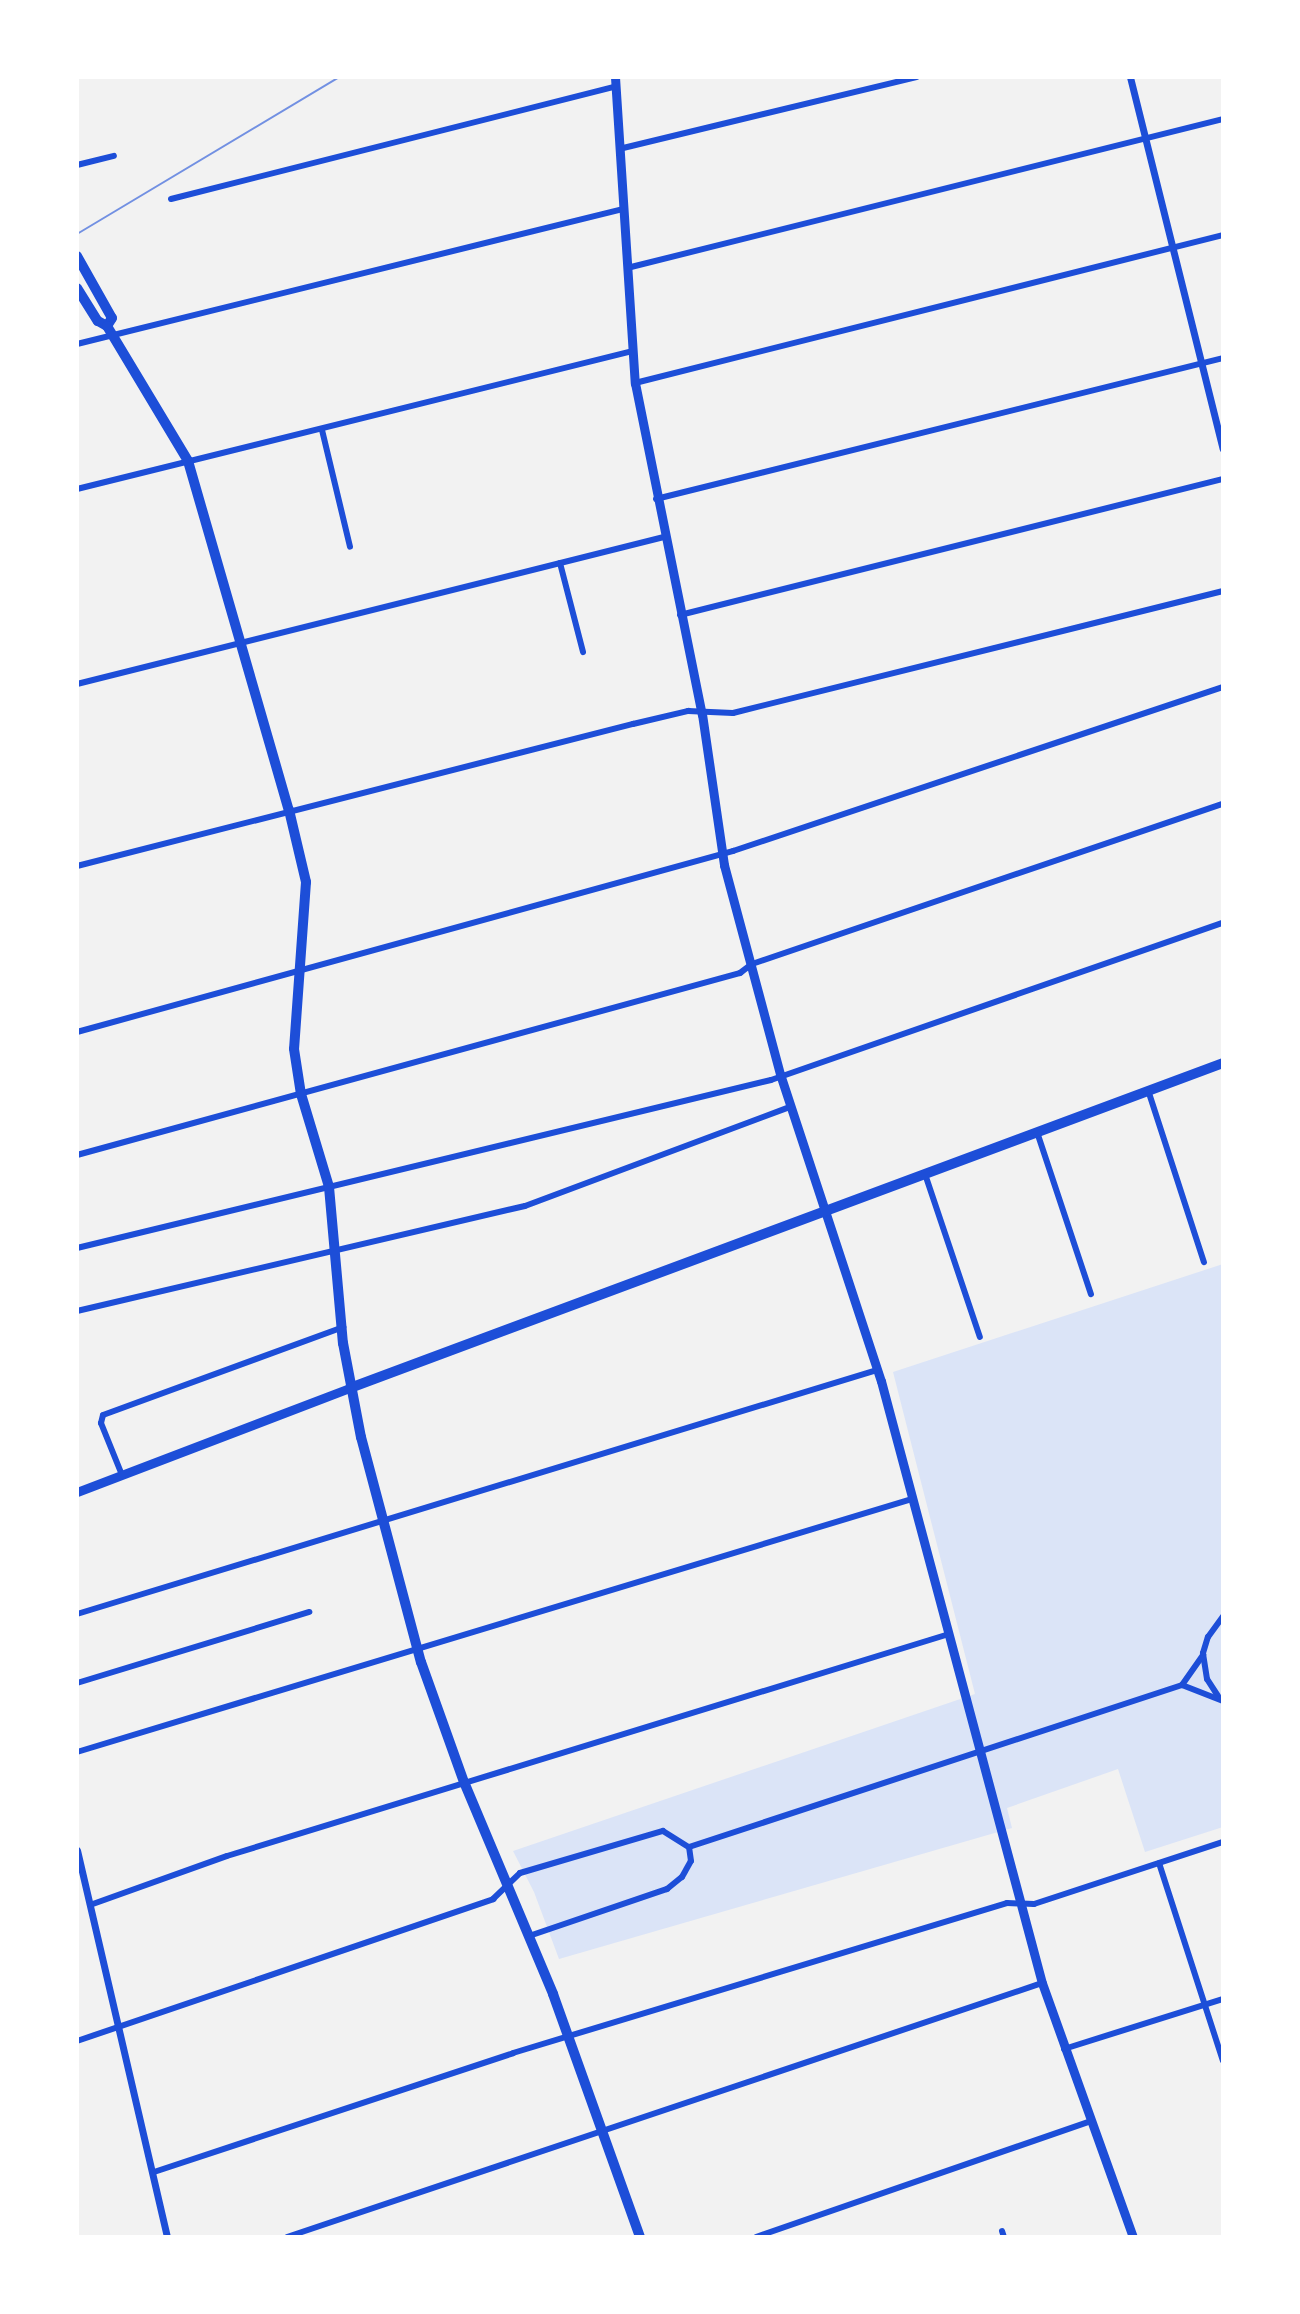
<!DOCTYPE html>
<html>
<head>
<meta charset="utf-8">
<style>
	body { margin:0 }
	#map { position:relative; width:1300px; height:2314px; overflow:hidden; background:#f2f2f2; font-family:Mulish,sans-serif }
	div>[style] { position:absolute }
	.green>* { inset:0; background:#dbe4f7 }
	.minor>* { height:6px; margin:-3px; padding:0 3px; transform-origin:3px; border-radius:3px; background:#1d4ed8 }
	.tertiary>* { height:7px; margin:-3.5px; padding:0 3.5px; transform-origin:3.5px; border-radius:3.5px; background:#1d4ed8 }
	.secondary>* { height:9px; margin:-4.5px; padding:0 4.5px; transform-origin:4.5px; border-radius:4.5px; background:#1d4ed8 }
	.primary>* { height:10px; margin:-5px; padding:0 5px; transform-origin:5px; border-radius:5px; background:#1d4ed8 }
	.tram>* { height:2px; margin:-1px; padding:0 1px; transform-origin:1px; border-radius:1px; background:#7290e2 }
	span { translate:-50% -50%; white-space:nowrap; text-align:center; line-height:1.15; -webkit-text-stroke:6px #fff; paint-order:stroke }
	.frame { position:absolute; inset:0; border:79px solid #fff; pointer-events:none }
</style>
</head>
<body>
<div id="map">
	<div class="green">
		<div style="clip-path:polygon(1223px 1264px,1223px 1827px,1145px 1852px,1118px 1769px,1007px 1808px,1012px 1828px,559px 1959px,534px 1892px,513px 1851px,975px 1694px,893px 1372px)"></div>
	</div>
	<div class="minor">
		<div style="left:619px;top:149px;width:306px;rotate:-13.6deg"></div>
		<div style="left:77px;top:165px;width:38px;rotate:-14deg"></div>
		<div style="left:171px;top:199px;width:458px;rotate:-14.2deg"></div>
		<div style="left:627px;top:268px;width:614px;rotate:-14.04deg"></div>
		<div style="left:77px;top:344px;width:562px;rotate:-13.89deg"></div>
		<div style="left:635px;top:383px;width:606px;rotate:-14.13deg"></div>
		<div style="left:322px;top:430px;width:120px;rotate:76.5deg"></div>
		<div style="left:77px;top:489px;width:573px;rotate:-13.94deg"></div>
		<div style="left:656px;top:499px;width:584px;rotate:-13.96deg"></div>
		<div style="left:560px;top:563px;width:92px;rotate:75.5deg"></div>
		<div style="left:680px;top:615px;width:560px;rotate:-14.06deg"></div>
		<div style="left:77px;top:684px;width:605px;rotate:-14.06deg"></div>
		<div style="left:77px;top:866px;width:574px;rotate:-14.33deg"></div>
		<div style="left:633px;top:724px;width:57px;rotate:-13.3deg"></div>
		<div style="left:688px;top:711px;width:45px;rotate:2.5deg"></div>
		<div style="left:733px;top:713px;width:505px;rotate:-13.98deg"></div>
		<div style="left:77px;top:1032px;width:681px;rotate:-15.42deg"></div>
		<div style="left:733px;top:851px;width:517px;rotate:-18.51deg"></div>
		<div style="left:1148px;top:1090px;width:181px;rotate:72deg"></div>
		<div style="left:1037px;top:1132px;width:171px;rotate:71.6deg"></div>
		<div style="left:77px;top:1155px;width:688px;rotate:-15.35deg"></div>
		<div style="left:740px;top:973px;width:15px;rotate:-37deg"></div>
		<div style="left:752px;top:964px;width:497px;rotate:-18.8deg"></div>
		<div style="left:925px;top:1174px;width:172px;rotate:71.4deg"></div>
		<div style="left:77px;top:1248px;width:714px;rotate:-13.61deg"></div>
		<div style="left:771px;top:1080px;width:478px;rotate:-19.2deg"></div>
		<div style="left:77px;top:1311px;width:460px;rotate:-13.2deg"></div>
		<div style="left:525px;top:1206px;width:283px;rotate:-20.5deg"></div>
		<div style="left:122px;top:1475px;width:56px;rotate:-112deg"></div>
		<div style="left:101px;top:1423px;width:8px;rotate:-76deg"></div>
		<div style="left:103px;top:1415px;width:256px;rotate:-20.1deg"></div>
		<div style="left:77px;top:1614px;width:836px;rotate:-16.96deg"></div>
		<div style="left:77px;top:1683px;width:243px;rotate:-17deg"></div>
		<div style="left:1182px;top:1685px;width:37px;rotate:-55deg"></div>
		<div style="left:1218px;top:1696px;width:20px;rotate:-123deg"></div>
		<div style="left:1207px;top:1679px;width:26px;rotate:-99deg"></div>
		<div style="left:1203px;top:1653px;width:17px;rotate:-73deg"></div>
		<div style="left:1208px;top:1637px;width:26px;rotate:-54deg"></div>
		<div style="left:77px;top:1752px;width:872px;rotate:-16.86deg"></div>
		<div style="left:689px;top:1847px;width:519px;rotate:-18.19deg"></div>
		<div style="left:1182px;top:1685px;width:44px;rotate:21.3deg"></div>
		<div style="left:1159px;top:1863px;width:208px;rotate:72.1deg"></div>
		<div style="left:90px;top:1905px;width:145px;rotate:-19.7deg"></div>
		<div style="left:227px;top:1856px;width:752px;rotate:-17.09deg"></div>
		<div style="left:529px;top:1936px;width:146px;rotate:-18.8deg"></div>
		<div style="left:667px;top:1889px;width:19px;rotate:-39deg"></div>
		<div style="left:682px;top:1877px;width:18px;rotate:-61deg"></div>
		<div style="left:691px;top:1861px;width:14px;rotate:-98deg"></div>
		<div style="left:77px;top:2041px;width:440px;rotate:-18.8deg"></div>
		<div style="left:493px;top:1899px;width:37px;rotate:-44deg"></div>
		<div style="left:520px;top:1873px;width:149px;rotate:-16.4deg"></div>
		<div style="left:663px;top:1831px;width:31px;rotate:32deg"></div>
		<div style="left:1064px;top:2049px;width:167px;rotate:-17.5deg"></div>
		<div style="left:154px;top:2172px;width:378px;rotate:-18.3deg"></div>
		<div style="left:513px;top:2053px;width:516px;rotate:-16.89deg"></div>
		<div style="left:1007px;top:1903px;width:27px;rotate:2deg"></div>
		<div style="left:1034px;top:1904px;width:199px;rotate:-18.2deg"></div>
		<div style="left:1002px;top:2231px;width:6px;rotate:72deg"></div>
		<div style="left:287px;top:2237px;width:797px;rotate:-18.59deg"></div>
		<div style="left:756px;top:2237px;width:352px;rotate:-19.1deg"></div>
	</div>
	<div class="tertiary">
		<div style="left:1130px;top:77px;width:383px;rotate:76deg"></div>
		<div style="left:77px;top:1850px;width:397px;rotate:76.9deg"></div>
	</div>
	<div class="secondary">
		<div style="left:615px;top:77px;width:307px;rotate:86.3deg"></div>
		<div style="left:635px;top:383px;width:338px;rotate:78.6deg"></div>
		<div style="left:702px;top:714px;width:153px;rotate:81.7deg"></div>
		<div style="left:724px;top:865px;width:216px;rotate:75deg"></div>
		<div style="left:780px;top:1074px;width:323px;rotate:71.8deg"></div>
		<div style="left:881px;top:1381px;width:623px;rotate:75.03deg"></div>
		<div style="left:1042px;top:1983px;width:270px;rotate:70.3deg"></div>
		<div style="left:77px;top:1492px;width:292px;rotate:-20.9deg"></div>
	</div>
	<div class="primary">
		<div style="left:77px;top:256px;width:71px;rotate:60.6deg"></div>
		<div style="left:112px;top:318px;width:9px;rotate:122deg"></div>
		<div style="left:77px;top:288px;width:39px;rotate:58deg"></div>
		<div style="left:98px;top:321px;width:10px;rotate:29deg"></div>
		<div style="left:107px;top:326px;width:157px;rotate:59deg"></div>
		<div style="left:188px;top:461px;width:363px;rotate:73.9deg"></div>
		<div style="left:289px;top:810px;width:74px;rotate:76.7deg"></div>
		<div style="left:306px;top:882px;width:167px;rotate:94.1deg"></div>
		<div style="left:294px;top:1049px;width:46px;rotate:81.2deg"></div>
		<div style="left:301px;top:1094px;width:97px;rotate:73.2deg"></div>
		<div style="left:329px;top:1187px;width:157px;rotate:84.9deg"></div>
		<div style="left:343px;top:1343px;width:96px;rotate:79.2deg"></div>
		<div style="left:361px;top:1437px;width:233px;rotate:75.1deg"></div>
		<div style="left:421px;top:1662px;width:127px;rotate:70.3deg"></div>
		<div style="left:464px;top:1782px;width:230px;rotate:67.2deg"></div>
		<div style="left:553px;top:1994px;width:258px;rotate:70.3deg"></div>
		<div style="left:350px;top:1388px;width:932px;rotate:-20.42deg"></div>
	</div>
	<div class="tram">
		<div style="left:77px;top:234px;width:305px;rotate:-30.9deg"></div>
	</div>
	<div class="frame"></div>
</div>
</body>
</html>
